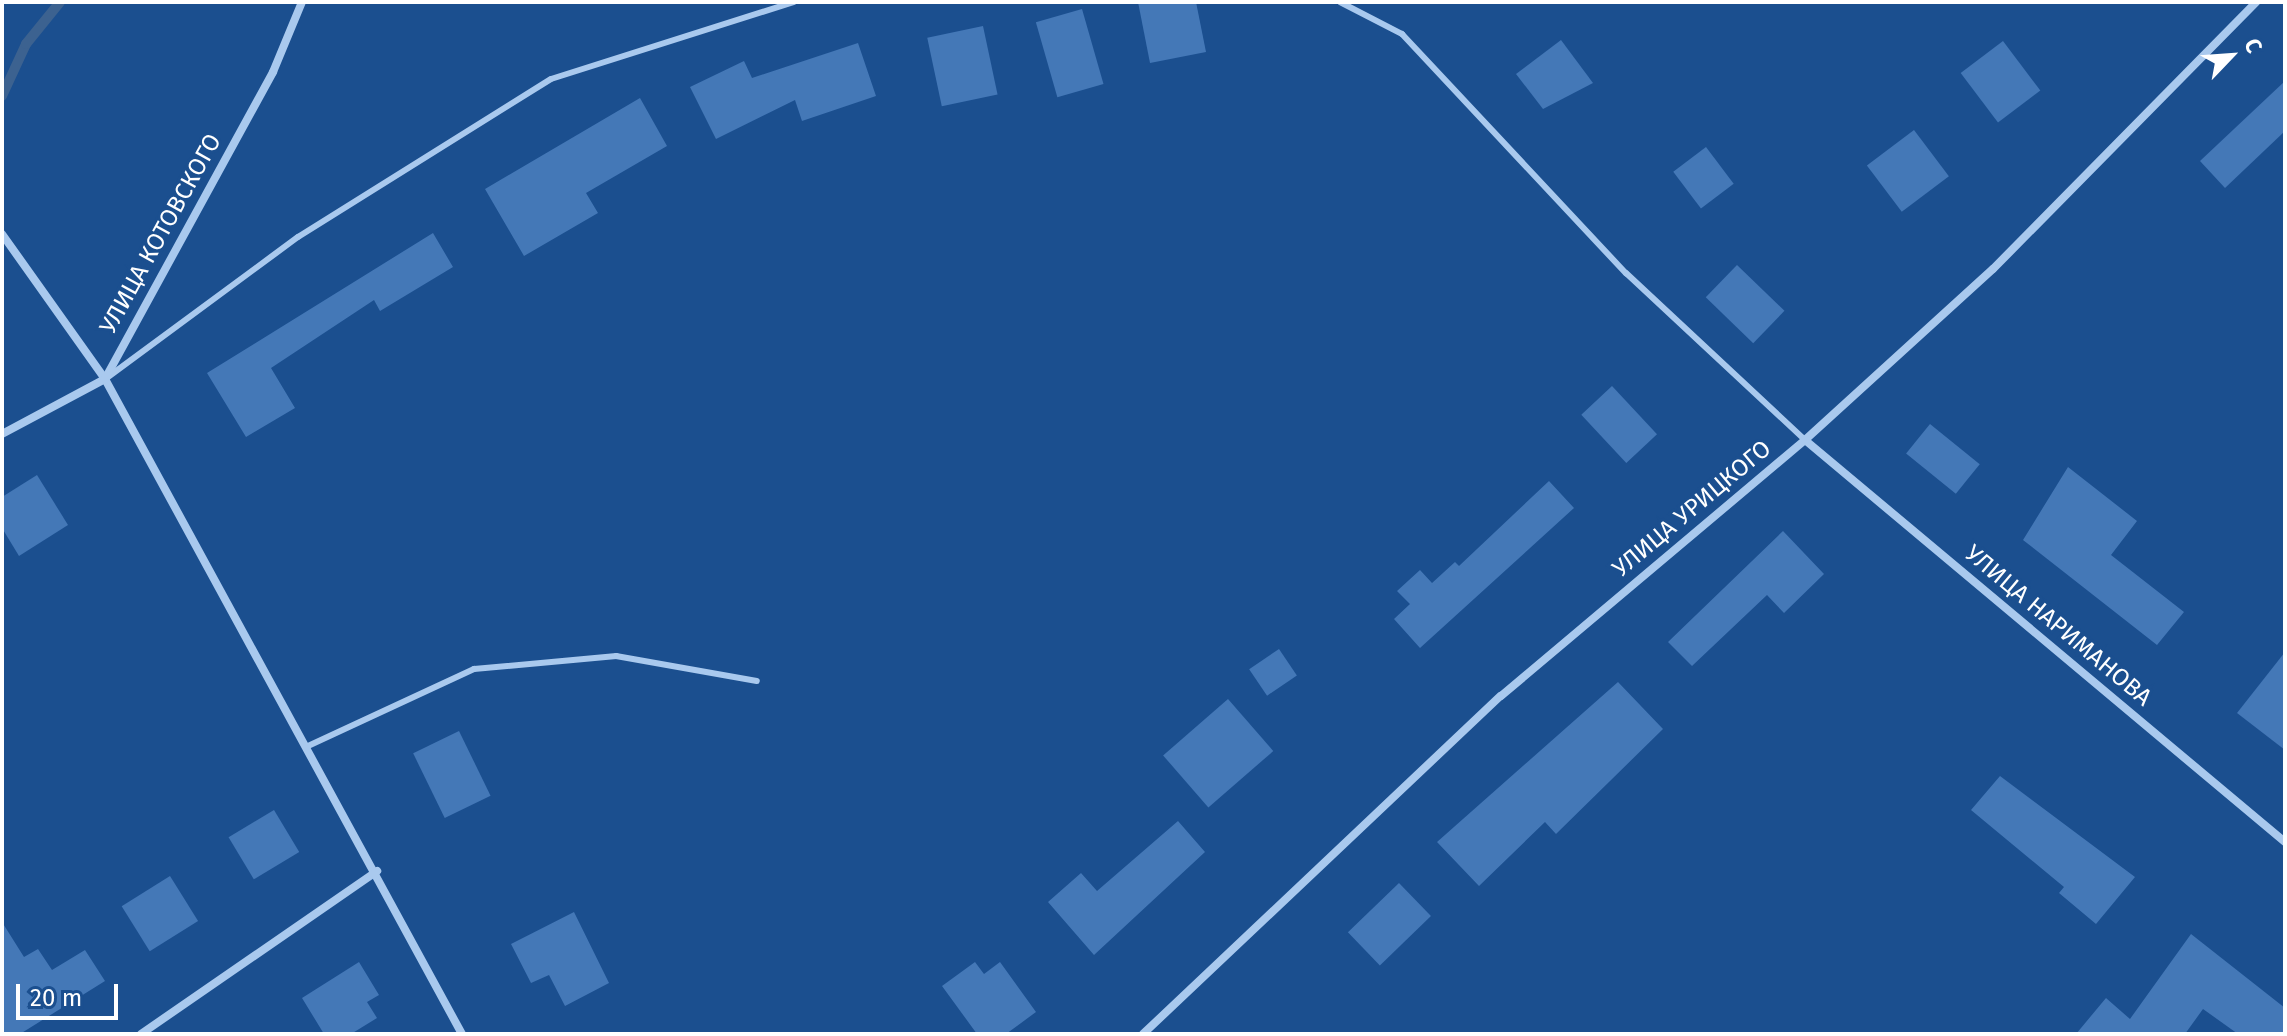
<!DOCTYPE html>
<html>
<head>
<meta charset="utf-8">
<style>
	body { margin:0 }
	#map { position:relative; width:2287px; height:1036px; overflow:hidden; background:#1b4f8f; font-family:"Fira Sans",sans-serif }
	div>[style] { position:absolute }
	.stream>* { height:10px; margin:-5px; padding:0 5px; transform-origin:5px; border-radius:5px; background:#3c6290 }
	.building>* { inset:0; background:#4478b7; transform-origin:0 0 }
	.lane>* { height:6px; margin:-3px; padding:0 3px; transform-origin:3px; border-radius:3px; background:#a9c9ee }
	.street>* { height:8px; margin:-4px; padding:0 4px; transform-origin:4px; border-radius:4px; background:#a9c9ee }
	span { translate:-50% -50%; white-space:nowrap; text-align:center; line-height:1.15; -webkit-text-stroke:6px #1b4f8f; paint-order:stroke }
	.street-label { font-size:24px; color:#fff }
	.frame { position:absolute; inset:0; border:4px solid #fff; pointer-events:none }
	.north { position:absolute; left:2191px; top:16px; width:80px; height:80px; -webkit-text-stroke:6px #1b4f8f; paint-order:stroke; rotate:65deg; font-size:22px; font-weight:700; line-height:32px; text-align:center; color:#fff }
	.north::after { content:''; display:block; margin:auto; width:28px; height:36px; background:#fff; clip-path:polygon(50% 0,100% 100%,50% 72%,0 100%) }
	.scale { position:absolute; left:16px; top:984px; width:102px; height:36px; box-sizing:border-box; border:4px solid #fff; border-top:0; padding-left:10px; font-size:24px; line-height:28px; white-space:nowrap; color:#fff; -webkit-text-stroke:6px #1b4f8f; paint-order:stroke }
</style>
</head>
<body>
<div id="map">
	<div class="stream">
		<div style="left:2px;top:96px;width:57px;rotate:-65.2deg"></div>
		<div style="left:26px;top:44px;width:54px;rotate:-51deg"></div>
	</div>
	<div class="building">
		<div style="clip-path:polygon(1138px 2px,1196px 2px,1206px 52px,1150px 63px)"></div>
		<div style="left:1082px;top:9px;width:78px;height:48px;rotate:74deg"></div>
		<div style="left:983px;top:26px;width:70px;height:57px;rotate:78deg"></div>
		<div style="clip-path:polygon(1561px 40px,1593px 83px,1543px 109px,1516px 74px)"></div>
		<div style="left:2003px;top:41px;width:62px;height:53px;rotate:53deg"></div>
		<div style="clip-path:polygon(858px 43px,876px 96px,802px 121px,795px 100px,716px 139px,690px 87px,744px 61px,752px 78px)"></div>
		<div style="clip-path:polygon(2285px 81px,2285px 131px,2225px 188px,2200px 161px)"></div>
		<div style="clip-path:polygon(640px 98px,667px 146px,586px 193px,598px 213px,524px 256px,485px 189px)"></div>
		<div style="left:1914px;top:130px;width:58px;height:59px;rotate:53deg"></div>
		<div style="left:1706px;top:147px;width:46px;height:41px;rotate:53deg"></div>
		<div style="clip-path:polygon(433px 233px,453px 267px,380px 311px,374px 300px,271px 368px,295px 408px,246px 437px,207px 373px)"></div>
		<div style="left:1737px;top:265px;width:66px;height:45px;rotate:44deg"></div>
		<div style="left:1612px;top:386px;width:66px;height:42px;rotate:47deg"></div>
		<div style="left:1930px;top:424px;width:64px;height:38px;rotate:39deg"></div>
		<div style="clip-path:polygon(2068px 467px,2137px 521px,2111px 555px,2184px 612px,2157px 645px,2023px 540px)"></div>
		<div style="clip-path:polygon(37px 475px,68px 525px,19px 556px,2px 528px,2px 497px)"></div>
		<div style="clip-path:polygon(1549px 481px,1574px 508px,1420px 648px,1394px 619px,1410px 604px,1397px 591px,1420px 570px,1432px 583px,1455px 562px,1459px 566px)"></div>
		<div style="clip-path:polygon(1783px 531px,1824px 574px,1784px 613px,1767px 595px,1692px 666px,1668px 642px)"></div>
		<div style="left:1279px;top:649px;width:32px;height:36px;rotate:56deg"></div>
		<div style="clip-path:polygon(2285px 652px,2285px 750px,2237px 713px)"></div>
		<div style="clip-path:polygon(1618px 682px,1663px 729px,1556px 834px,1545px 822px,1479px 886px,1437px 842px)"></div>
		<div style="left:1228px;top:699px;width:69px;height:86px;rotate:49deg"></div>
		<div style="left:459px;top:731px;width:72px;height:51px;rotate:64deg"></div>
		<div style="clip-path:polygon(2000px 776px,2135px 877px,2096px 924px,2059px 893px,2064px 887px,1971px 810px)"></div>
		<div style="left:274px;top:810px;width:49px;height:53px;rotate:59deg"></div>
		<div style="clip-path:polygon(1178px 821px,1205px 852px,1094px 955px,1048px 902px,1081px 873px,1097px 891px)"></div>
		<div style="left:170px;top:876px;width:53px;height:57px;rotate:58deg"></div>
		<div style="left:1399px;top:883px;width:46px;height:71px;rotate:46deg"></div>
		<div style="clip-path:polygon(574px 912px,609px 983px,565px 1006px,549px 975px,531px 983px,511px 944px)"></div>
		<div style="clip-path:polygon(2px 922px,24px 957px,38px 949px,52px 970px,85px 950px,105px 981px,20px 1034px,2px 1034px)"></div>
		<div style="clip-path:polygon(2191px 934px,2285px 1008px,2285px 1034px,2238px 1034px,2203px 1009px,2185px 1034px,2076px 1034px,2106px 998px,2130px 1019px)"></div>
		<div style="clip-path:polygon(359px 962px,379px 995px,367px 1002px,377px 1018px,351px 1034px,324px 1034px,302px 998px)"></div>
		<div style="clip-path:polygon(975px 962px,984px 974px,1000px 962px,1036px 1012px,1006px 1034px,977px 1034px,942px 986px)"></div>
	</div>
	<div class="lane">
		<div style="left:1340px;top:2px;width:70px;rotate:27.3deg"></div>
		<div style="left:1402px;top:34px;width:328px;rotate:46.9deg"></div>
		<div style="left:1626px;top:273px;width:245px;rotate:43deg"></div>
		<div style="left:108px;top:377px;width:236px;rotate:-36.4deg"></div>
		<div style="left:298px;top:237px;width:298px;rotate:-32deg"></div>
		<div style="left:551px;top:79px;width:255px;rotate:-17.6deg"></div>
		<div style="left:308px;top:746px;width:183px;rotate:-24.9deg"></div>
		<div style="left:474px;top:669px;width:143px;rotate:-5.2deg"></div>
		<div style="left:616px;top:656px;width:143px;rotate:10.1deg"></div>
	</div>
	<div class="street">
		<div style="left:2px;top:234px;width:178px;rotate:54.6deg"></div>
		<div style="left:105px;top:379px;width:746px;rotate:61.41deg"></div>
		<div style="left:2px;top:434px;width:117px;rotate:-28.1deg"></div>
		<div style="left:105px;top:379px;width:350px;rotate:-61.3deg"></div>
		<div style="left:273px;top:72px;width:76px;rotate:-67.5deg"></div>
		<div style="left:1805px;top:440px;width:626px;rotate:39.95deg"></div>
		<div style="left:141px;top:1034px;width:287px;rotate:-34.6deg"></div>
		<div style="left:1143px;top:1034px;width:492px;rotate:-43.4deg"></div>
		<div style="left:1501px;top:696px;width:397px;rotate:-40.1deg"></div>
		<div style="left:1805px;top:440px;width:254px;rotate:-42.3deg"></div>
		<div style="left:1993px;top:269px;width:375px;rotate:-45.4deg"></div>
	</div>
	<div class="street-label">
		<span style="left:161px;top:234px;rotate:-61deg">УЛИЦА КОТОВСКОГО</span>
		<span style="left:1692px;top:509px;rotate:-40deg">УЛИЦА УРИЦКОГО</span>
		<span style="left:2058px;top:626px;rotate:40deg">УЛИЦА НАРИМАНОВА</span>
	</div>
	<div class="frame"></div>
	<div class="north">С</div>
	<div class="scale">20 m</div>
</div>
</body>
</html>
